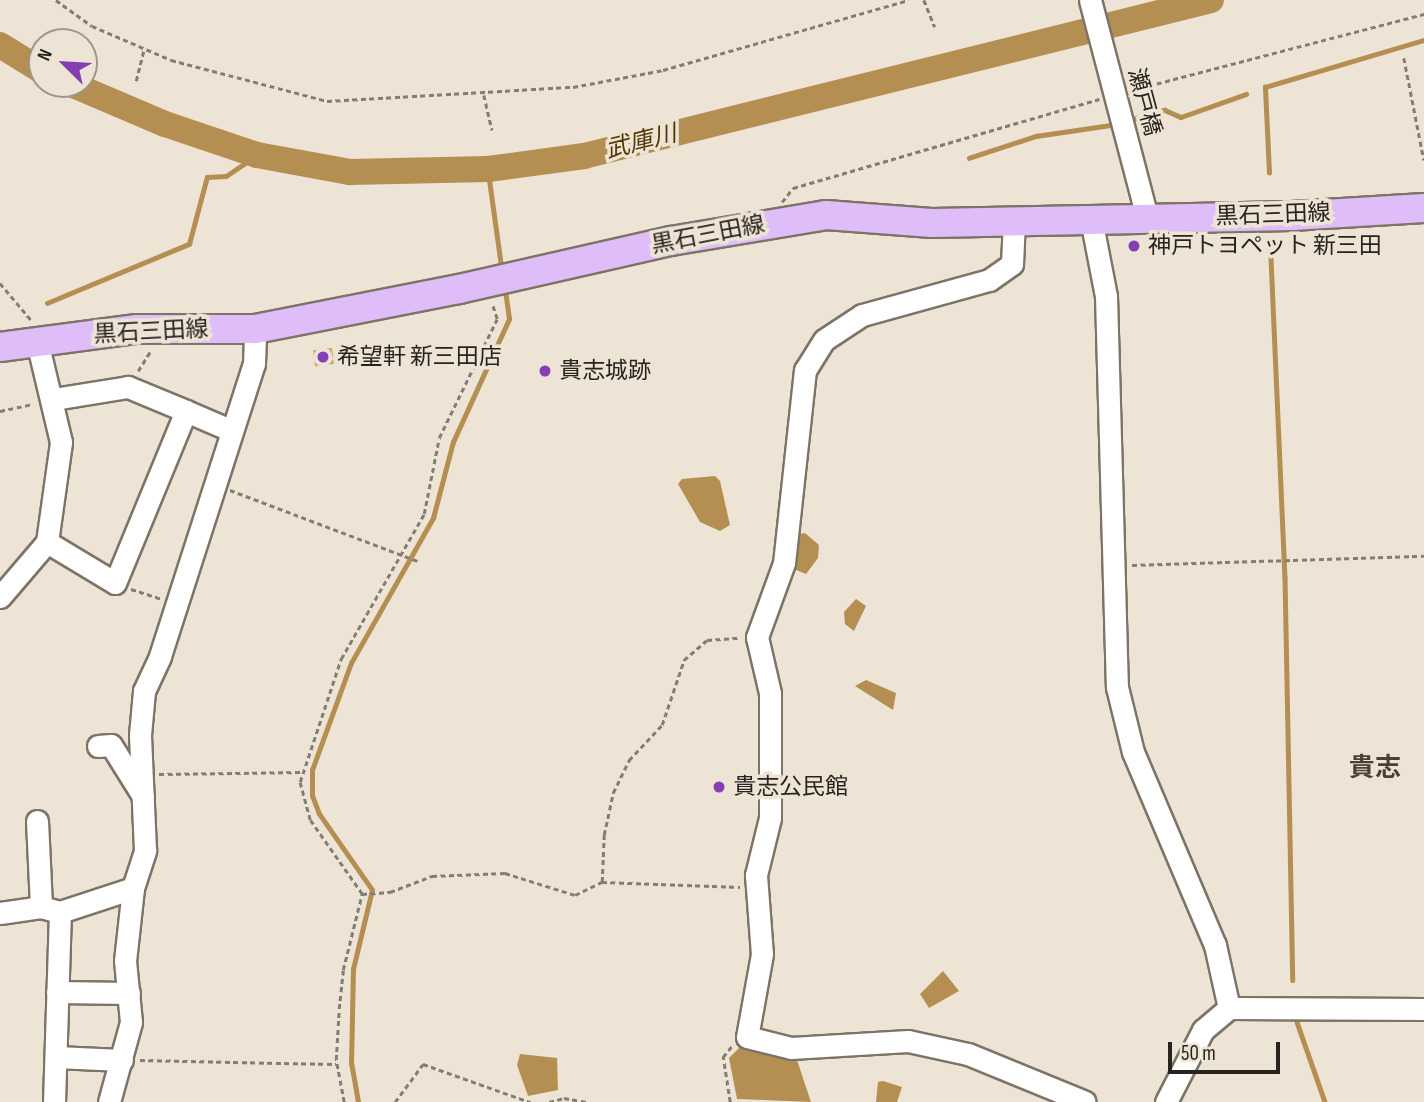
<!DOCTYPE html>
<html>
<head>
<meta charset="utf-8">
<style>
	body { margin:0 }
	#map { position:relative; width:1424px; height:1102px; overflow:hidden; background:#eee4d5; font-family:"Sofia Sans Condensed","Noto Sans JP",sans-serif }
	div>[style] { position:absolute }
	.water>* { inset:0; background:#b58e52 }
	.stream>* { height:4.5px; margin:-2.25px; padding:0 2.25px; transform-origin:2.25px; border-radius:2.25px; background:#b58e52 }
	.river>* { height:26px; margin:-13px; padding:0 13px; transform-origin:13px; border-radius:13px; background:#b58e52 }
	.building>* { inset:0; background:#cea66a; transform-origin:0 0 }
	.path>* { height:2.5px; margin-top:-1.25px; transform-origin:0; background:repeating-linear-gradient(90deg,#837d73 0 5px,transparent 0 8.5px) }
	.roads { filter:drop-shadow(2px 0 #7d7467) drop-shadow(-2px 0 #7d7467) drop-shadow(0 2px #7d7467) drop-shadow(0 -2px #7d7467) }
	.minor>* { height:21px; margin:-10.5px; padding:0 10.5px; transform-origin:10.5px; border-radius:10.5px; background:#fff }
	.major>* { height:28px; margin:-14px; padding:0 14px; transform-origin:14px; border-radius:14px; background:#dfbdf8 }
	.dots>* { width:19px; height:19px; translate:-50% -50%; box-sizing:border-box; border:4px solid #eee4d5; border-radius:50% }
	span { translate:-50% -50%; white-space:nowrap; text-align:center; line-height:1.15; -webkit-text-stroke:7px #eee4d5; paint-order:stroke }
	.street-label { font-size:23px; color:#27231e }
	.poi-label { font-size:23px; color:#27231e }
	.left { translate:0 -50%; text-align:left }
	.water-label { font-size:24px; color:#503602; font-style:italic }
	.quarter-label { font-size:26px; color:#4a4135; font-weight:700 }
	.north { position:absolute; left:28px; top:28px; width:70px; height:70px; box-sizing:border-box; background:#eee4d5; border:2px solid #9e978c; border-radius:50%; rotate:294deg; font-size:19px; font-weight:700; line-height:28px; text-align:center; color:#27231e }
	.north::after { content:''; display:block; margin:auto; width:24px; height:32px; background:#853fb2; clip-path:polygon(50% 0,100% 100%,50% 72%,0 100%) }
	.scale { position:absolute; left:1168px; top:1042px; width:112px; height:32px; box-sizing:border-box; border:4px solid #27231e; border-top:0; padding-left:9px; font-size:21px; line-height:24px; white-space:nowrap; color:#27231e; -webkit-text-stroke:5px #eee4d5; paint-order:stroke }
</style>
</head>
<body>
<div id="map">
	<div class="water">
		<div style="clip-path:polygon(715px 476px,720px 481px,730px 525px,720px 531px,700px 522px,678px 484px,682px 479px)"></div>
		<div style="clip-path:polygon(805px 533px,819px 545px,818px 558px,806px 574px,789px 567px,792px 536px)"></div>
		<div style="clip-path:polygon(856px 599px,866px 606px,854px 631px,845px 624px,844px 612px)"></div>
		<div style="clip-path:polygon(866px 680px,896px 693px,893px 710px,855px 686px)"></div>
		<div style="clip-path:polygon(943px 971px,959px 991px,929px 1008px,920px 994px)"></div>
		<div style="clip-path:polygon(739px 1048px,797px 1060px,811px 1102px,737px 1099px,729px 1058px)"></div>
		<div style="clip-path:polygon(520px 1054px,557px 1058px,558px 1090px,528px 1096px,517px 1065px)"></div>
		<div style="clip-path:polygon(883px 1081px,902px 1087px,897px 1102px,876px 1102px,878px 1082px)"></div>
	</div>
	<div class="stream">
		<div style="left:1129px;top:120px;width:37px;rotate:-16deg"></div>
		<div style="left:1165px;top:110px;width:17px;rotate:24deg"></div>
		<div style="left:1181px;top:117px;width:69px;rotate:-19.5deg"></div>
		<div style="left:969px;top:158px;width:71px;rotate:-18.2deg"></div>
		<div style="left:1036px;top:136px;width:82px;rotate:-8.4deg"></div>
		<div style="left:488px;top:169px;width:102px;rotate:82.1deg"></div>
		<div style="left:1269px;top:173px;width:86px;rotate:-92.7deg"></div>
		<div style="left:1265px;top:87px;width:166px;rotate:-16.5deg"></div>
		<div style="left:1271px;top:258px;width:319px;rotate:87.5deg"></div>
		<div style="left:1285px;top:577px;width:403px;rotate:88.9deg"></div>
		<div style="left:47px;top:303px;width:154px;rotate:-22.6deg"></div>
		<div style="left:189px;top:244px;width:69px;rotate:-75deg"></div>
		<div style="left:207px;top:177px;width:19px;rotate:-3deg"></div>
		<div style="left:226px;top:176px;width:37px;rotate:-34deg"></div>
		<div style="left:1297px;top:1022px;width:85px;rotate:70.7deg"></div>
		<div style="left:358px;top:1102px;width:39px;rotate:-100deg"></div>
		<div style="left:351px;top:1064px;width:95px;rotate:-88.8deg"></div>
		<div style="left:353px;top:969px;width:81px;rotate:-76.5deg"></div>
		<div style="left:372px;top:890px;width:93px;rotate:-124.9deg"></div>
		<div style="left:319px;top:814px;width:19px;rotate:-111deg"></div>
		<div style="left:312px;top:796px;width:26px;rotate:-90deg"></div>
		<div style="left:312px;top:770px;width:114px;rotate:-70deg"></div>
		<div style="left:351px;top:663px;width:167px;rotate:-60.5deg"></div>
		<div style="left:433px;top:518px;width:79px;rotate:-75.3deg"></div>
		<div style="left:453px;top:442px;width:135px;rotate:-65.5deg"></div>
		<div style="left:509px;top:319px;width:30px;rotate:-98deg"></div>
	</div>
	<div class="river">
		<div style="left:0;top:45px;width:49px;rotate:31.8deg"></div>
		<div style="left:71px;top:84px;width:102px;rotate:23.1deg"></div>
		<div style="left:165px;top:124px;width:97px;rotate:18.6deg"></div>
		<div style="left:257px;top:155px;width:95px;rotate:10.4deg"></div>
		<div style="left:350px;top:172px;width:138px;rotate:-1.2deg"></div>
		<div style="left:488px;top:169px;width:97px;rotate:-7.7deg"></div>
		<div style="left:584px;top:156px;width:646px;rotate:-13.97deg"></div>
	</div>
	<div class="building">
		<div style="left:332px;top:348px;width:16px;height:19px;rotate:83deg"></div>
	</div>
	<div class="path">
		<div style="left:56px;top:0;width:44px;rotate:35.8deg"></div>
		<div style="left:92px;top:26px;width:86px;rotate:23.3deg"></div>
		<div style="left:171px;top:60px;width:161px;rotate:14.7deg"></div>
		<div style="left:327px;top:101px;width:246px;rotate:-3.3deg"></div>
		<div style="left:573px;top:87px;width:92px;rotate:-10.7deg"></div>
		<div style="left:663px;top:70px;width:255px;rotate:-15.9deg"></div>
		<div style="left:924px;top:0;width:29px;rotate:68deg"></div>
		<div style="left:1404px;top:58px;width:104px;rotate:78.9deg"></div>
		<div style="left:136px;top:81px;width:34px;rotate:-76deg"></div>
		<div style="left:1132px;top:90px;width:302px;rotate:-14.6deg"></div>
		<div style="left:484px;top:95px;width:36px;rotate:77deg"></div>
		<div style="left:782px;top:202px;width:18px;rotate:-52deg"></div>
		<div style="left:793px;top:188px;width:319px;rotate:-16.2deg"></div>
		<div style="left:0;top:283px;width:50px;rotate:49.9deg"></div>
		<div style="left:138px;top:371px;width:25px;rotate:-58deg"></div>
		<div style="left:0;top:411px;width:33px;rotate:-12deg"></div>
		<div style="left:230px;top:490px;width:201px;rotate:20.7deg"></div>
		<div style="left:1132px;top:565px;width:292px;rotate:-1.8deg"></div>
		<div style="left:131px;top:589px;width:32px;rotate:18deg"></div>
		<div style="left:159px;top:774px;width:143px;rotate:-0.8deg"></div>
		<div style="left:602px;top:882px;width:47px;rotate:-87.6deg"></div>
		<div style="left:604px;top:835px;width:43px;rotate:-77.9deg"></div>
		<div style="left:613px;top:793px;width:37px;rotate:-64deg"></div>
		<div style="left:629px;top:760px;width:48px;rotate:-46.7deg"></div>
		<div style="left:662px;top:725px;width:69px;rotate:-71.3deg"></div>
		<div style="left:684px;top:660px;width:30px;rotate:-41deg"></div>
		<div style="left:707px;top:640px;width:32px;rotate:-4deg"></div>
		<div style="left:362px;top:894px;width:28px;rotate:-4deg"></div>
		<div style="left:390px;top:892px;width:45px;rotate:-20.9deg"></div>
		<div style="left:432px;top:876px;width:73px;rotate:-2.4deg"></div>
		<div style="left:505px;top:873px;width:73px;rotate:17.4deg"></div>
		<div style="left:575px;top:895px;width:30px;rotate:-26deg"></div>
		<div style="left:602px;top:882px;width:138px;rotate:2.1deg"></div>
		<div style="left:140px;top:1060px;width:196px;rotate:1.2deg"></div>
		<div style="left:344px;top:1102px;width:43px;rotate:-100.8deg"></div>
		<div style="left:336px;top:1060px;width:51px;rotate:-86.6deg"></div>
		<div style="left:339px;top:1009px;width:39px;rotate:-84deg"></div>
		<div style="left:343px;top:970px;width:78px;rotate:-76deg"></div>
		<div style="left:362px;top:894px;width:90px;rotate:-125.1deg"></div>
		<div style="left:310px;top:820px;width:39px;rotate:-105deg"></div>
		<div style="left:300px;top:782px;width:130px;rotate:-71.6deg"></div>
		<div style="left:341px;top:659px;width:167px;rotate:-60.2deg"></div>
		<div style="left:424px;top:514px;width:77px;rotate:-78.8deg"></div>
		<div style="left:439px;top:438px;width:132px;rotate:-64deg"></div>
		<div style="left:497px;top:319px;width:16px;rotate:-108deg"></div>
		<div style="left:395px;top:1102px;width:47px;rotate:-53.6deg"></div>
		<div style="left:423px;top:1064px;width:114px;rotate:19.6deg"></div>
		<div style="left:549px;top:1102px;width:16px;rotate:-15deg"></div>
		<div style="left:564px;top:1098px;width:23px;rotate:10deg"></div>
		<div style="left:730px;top:1102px;width:46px;rotate:-98.8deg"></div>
		<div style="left:723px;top:1057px;width:14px;rotate:-51deg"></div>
	</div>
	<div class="roads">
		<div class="minor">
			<div style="left:1090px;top:0;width:225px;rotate:75.3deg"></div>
			<div style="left:1091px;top:219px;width:78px;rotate:79deg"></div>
			<div style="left:1106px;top:296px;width:391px;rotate:88.4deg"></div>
			<div style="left:1117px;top:687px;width:67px;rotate:76.2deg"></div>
			<div style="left:1133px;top:752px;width:210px;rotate:67deg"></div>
			<div style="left:1215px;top:945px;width:65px;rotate:77.5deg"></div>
			<div style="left:1014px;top:220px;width:44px;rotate:92.6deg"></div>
			<div style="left:1012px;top:264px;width:28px;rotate:145deg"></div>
			<div style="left:989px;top:280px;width:132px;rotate:164.6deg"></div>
			<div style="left:862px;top:315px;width:45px;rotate:146.7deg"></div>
			<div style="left:824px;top:340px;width:36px;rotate:122deg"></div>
			<div style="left:805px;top:370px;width:194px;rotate:96.2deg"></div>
			<div style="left:784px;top:563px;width:79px;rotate:110deg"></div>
			<div style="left:757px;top:637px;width:57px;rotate:76.9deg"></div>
			<div style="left:770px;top:693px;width:125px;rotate:90deg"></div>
			<div style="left:770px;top:818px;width:59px;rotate:103.8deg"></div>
			<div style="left:756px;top:875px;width:79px;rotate:85.7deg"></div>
			<div style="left:762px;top:954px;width:84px;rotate:100.2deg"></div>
			<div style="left:747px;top:1037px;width:45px;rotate:14deg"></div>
			<div style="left:791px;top:1048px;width:117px;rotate:-3.4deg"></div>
			<div style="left:908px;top:1041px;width:61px;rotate:12.2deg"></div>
			<div style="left:968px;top:1054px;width:126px;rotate:22.3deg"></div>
			<div style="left:186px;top:411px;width:48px;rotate:23.4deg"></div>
			<div style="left:47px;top:542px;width:79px;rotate:31.1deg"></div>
			<div style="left:115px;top:583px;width:186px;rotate:-67.6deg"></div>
			<div style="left:186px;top:411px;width:63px;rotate:-157.5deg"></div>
			<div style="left:128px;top:387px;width:76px;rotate:170.9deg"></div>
			<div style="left:0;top:597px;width:72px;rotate:-49.5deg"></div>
			<div style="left:47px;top:542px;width:101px;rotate:-82deg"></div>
			<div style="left:61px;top:442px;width:104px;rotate:-103.4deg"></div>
			<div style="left:98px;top:746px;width:13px;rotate:-4deg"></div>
			<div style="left:111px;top:745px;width:60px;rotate:57.9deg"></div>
			<div style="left:37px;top:821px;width:86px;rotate:87.3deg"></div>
			<div style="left:41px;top:907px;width:20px;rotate:15deg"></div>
			<div style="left:0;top:913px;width:41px;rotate:-8.3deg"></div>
			<div style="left:57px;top:992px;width:72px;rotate:0.8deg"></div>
			<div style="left:56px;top:1057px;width:66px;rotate:2.6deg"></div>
			<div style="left:54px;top:1102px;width:190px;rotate:-88.2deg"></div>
			<div style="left:60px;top:912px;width:77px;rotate:-18.2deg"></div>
			<div style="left:109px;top:1102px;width:83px;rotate:-74.6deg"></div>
			<div style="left:131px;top:1022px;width:61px;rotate:-95.6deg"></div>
			<div style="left:125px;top:961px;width:73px;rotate:-83.7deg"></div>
			<div style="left:133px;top:888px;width:40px;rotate:-72deg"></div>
			<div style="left:145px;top:850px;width:115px;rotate:-92.5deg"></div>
			<div style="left:140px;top:735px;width:44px;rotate:-84.8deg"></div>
			<div style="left:144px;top:691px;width:38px;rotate:-65deg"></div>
			<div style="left:160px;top:656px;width:307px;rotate:-72.2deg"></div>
			<div style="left:254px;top:364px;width:35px;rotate:-88deg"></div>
			<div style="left:1166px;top:1102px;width:81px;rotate:-62.8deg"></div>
			<div style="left:1203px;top:1030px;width:34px;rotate:-40deg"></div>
			<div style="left:1229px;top:1008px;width:195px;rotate:0.3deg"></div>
		</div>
		<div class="major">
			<div style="left:0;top:347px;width:138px;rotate:-7.5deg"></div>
			<div style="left:137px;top:329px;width:118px"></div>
			<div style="left:255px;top:329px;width:208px;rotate:-11.1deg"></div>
			<div style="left:459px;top:289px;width:217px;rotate:-12.8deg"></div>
			<div style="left:671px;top:241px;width:157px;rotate:-9.5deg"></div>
			<div style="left:826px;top:215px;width:106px;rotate:4.3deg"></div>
			<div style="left:932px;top:223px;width:360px;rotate:-1.1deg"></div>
			<div style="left:1292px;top:216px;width:132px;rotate:-3.5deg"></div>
		</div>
	</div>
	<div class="dots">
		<div style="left:1134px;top:246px;background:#853fb2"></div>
		<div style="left:323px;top:357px;background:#853fb2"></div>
		<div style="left:545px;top:371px;background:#853fb2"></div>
		<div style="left:719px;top:787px;background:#853fb2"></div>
	</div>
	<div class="street-label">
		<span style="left:1144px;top:102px;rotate:75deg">瀬戸橋</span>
		<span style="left:1273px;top:215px;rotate:-2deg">黒石三田線</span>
		<span style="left:708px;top:235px;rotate:-11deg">黒石三田線</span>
		<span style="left:151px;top:332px;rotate:-3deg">黒石三田線</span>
	</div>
	<div class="poi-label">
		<span class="left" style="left:1148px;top:246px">神戸トヨペット 新三田</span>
		<span class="left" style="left:337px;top:357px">希望軒 新三田店</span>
		<span class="left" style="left:559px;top:371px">貴志城跡</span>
		<span class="left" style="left:733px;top:787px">貴志公民館</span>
	</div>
	<div class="water-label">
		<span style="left:641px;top:142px;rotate:-14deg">武庫川</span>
	</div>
	<div class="quarter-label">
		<span style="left:1375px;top:769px">貴志</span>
	</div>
	<div class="north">N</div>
	<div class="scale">50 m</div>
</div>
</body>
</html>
